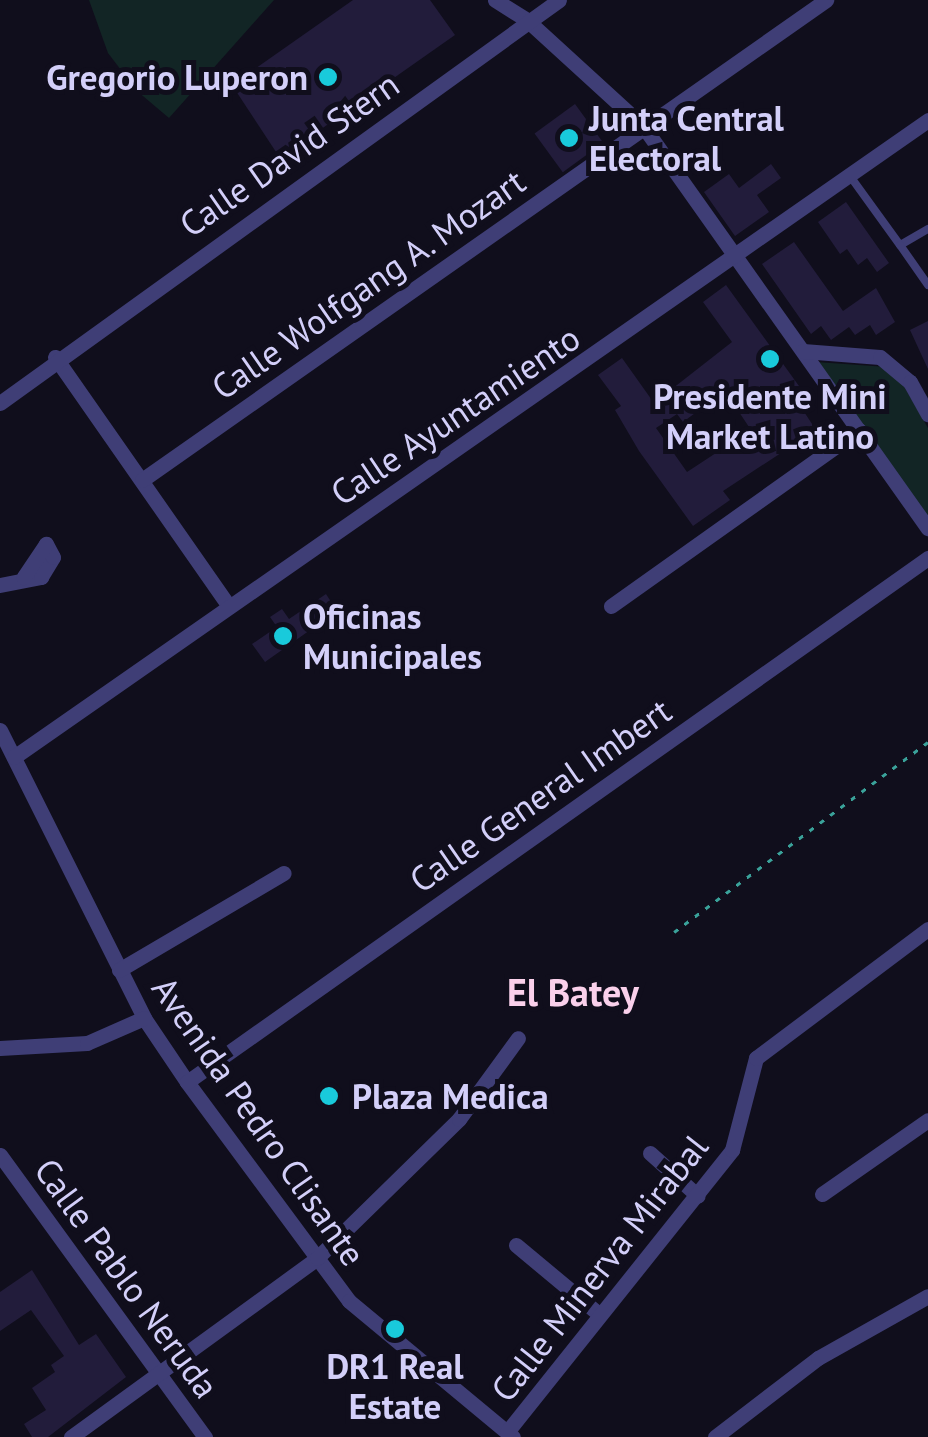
<!DOCTYPE html>
<html>
<head>
<meta charset="utf-8">
<style>
	body { margin:0 }
	#map { position:relative; width:928px; height:1437px; overflow:hidden; background:#100e1c; font-family:"PT Sans",sans-serif }
	div>[style] { position:absolute }
	.green>* { inset:0; background:#122525 }
	.building>* { inset:0; background:#221c3b; transform-origin:0 0 }
	.path>* { height:2.5px; margin-top:-1.25px; transform-origin:0; background:repeating-linear-gradient(90deg,#3aa29a 0 5px,transparent 0 13px) }
	.lane>* { height:8px; margin:-4px; padding:0 4px; transform-origin:4px; border-radius:4px; background:#3f3e76 }
	.street>* { height:15px; margin:-7.5px; padding:0 7.5px; transform-origin:7.5px; border-radius:7.5px; background:#3f3e76 }
	.dots>* { width:28px; height:28px; translate:-50% -50%; box-sizing:border-box; border:5px solid #100e1c; border-radius:50% }
	span { translate:-50% -50%; white-space:nowrap; text-align:center; line-height:1.15; -webkit-text-stroke:10px #100e1c; paint-order:stroke }
	.poi-label { font-size:35px; color:#d3cff9; font-weight:700 }
	.right { translate:-100% -50%; text-align:right }
	.left { translate:0 -50%; text-align:left }
	.street-label { font-size:35px; color:#d3cff9 }
	.neighbourhood-label { font-size:38px; color:#fad0eb; font-weight:700 }
</style>
</head>
<body>
<div id="map">
	<div class="green">
		<div style="clip-path:polygon(89px 0,274px 0,169px 118px,137px 91px,108px 53px)"></div>
		<div style="clip-path:polygon(816px 362px,887px 367px,905px 388px,928px 428px,928px 522px)"></div>
	</div>
	<div class="building">
		<div style="clip-path:polygon(353px 0,430px 0,455px 35px,280px 158px,232px 85px)"></div>
		<div style="left:575px;top:104px;width:48px;height:50px;rotate:54deg"></div>
		<div style="clip-path:polygon(771px 164px,781px 178px,757px 195px,769px 212px,735px 236px,704px 192px,729px 174px,739px 188px)"></div>
		<div style="clip-path:polygon(846px 202px,889px 263px,877px 272px,867px 258px,858px 265px,847px 249px,840px 254px,818px 222px)"></div>
		<div style="clip-path:polygon(794px 242px,843px 311px,876px 288px,895px 322px,876px 335px,870px 325px,855px 335px,849px 327px,831px 340px,821px 326px,811px 334px,762px 264px)"></div>
		<div style="clip-path:polygon(evenodd,726px 285px,799px 386px,791px 392px,816px 430px,723px 491px,730px 500px,693px 526px,639px 451px,615px 410px,621px 406px,598px 375px,622px 358px,654px 403px,732px 342px,703px 302px,726px 285px,725px 391px,751px 430px,687px 472px,656px 428px,677px 414px,683px 422px,725px 391px)"></div>
		<div style="clip-path:polygon(928px 321px,928px 369px,910px 330px)"></div>
		<div style="clip-path:polygon(326px 594px,337px 611px,265px 662px,252px 644px,277px 627px,270px 617px,282px 609px,289px 619px)"></div>
		<div style="clip-path:polygon(32px 1270px,79px 1345px,96px 1334px,126px 1377px,48px 1437px,32px 1437px,24px 1424px,46px 1410px,32px 1388px,55px 1372px,51px 1365px,64px 1356px,31px 1310px,0 1331px,0 1292px)"></div>
	</div>
	<div class="path">
		<div style="left:674px;top:932px;width:317px;rotate:-36.8deg"></div>
	</div>
	<div class="lane">
		<div style="left:850px;top:176px;width:85px;rotate:54.1deg"></div>
		<div style="left:928px;top:229px;width:32px;rotate:150deg"></div>
		<div style="left:900px;top:245px;width:49px;rotate:55deg"></div>
	</div>
	<div class="street">
		<div style="left:495px;top:0;width:39px;rotate:32deg"></div>
		<div style="left:528px;top:21px;width:156px;rotate:42.4deg"></div>
		<div style="left:643px;top:126px;width:493px;rotate:54.7deg"></div>
		<div style="left:803px;top:351px;width:77px;rotate:4.5deg"></div>
		<div style="left:880px;top:357px;width:39px;rotate:40deg"></div>
		<div style="left:910px;top:382px;width:37px;rotate:61deg"></div>
		<div style="left:55px;top:357px;width:304px;rotate:55.1deg"></div>
		<div style="left:0;top:403px;width:689px;rotate:-35.79deg"></div>
		<div style="left:142px;top:480px;width:836px;rotate:-35.06deg"></div>
		<div style="left:0;top:585px;width:42px;rotate:-11deg"></div>
		<div style="left:41px;top:577px;width:23px;rotate:-59deg"></div>
		<div style="left:53px;top:557px;width:15px;rotate:-118deg"></div>
		<div style="left:46px;top:544px;width:40px;rotate:124deg"></div>
		<div style="left:611px;top:606px;width:304px;rotate:-35.4deg"></div>
		<div style="left:0;top:730px;width:322px;rotate:63.4deg"></div>
		<div style="left:144px;top:1018px;width:77px;rotate:56.1deg"></div>
		<div style="left:187px;top:1082px;width:272px;rotate:53.5deg"></div>
		<div style="left:349px;top:1301px;width:213px;rotate:39.7deg"></div>
		<div style="left:14px;top:757px;width:1114px;rotate:-34.87deg"></div>
		<div style="left:119px;top:970px;width:191px;rotate:-30.5deg"></div>
		<div style="left:0;top:1048px;width:87px;rotate:-3.3deg"></div>
		<div style="left:87px;top:1043px;width:62px;rotate:-23.7deg"></div>
		<div style="left:187px;top:1082px;width:908px;rotate:-35.27deg"></div>
		<div style="left:650px;top:1153px;width:64px;rotate:41.9deg"></div>
		<div style="left:0;top:1155px;width:349px;rotate:54deg"></div>
		<div style="left:822px;top:1194px;width:129px;rotate:-34.9deg"></div>
		<div style="left:516px;top:1245px;width:109px;rotate:39.8deg"></div>
		<div style="left:507px;top:1432px;width:361px;rotate:-51.4deg"></div>
		<div style="left:732px;top:1150px;width:95px;rotate:-75.4deg"></div>
		<div style="left:756px;top:1058px;width:215px;rotate:-36.9deg"></div>
		<div style="left:71px;top:1437px;width:304px;rotate:-36deg"></div>
		<div style="left:317px;top:1258px;width:199px;rotate:-44.4deg"></div>
		<div style="left:459px;top:1119px;width:100px;rotate:-53.9deg"></div>
		<div style="left:715px;top:1437px;width:130px;rotate:-37.5deg"></div>
		<div style="left:818px;top:1358px;width:126px;rotate:-29.4deg"></div>
	</div>
	<div class="dots">
		<div style="left:328px;top:77px;background:#19cadb"></div>
		<div style="left:569px;top:138px;background:#19cadb"></div>
		<div style="left:770px;top:359px;background:#19cadb"></div>
		<div style="left:283px;top:636px;background:#19cadb"></div>
		<div style="left:329px;top:1096px;background:#19cadb"></div>
		<div style="left:395px;top:1329px;background:#19cadb"></div>
	</div>
	<div class="poi-label">
		<span class="right" style="left:308px;top:77px">Gregorio Luperon</span>
		<span class="left" style="left:589px;top:138px">Junta Central<br>Electoral</span>
		<span style="left:770px;top:416px">Presidente Mini<br>Market Latino</span>
		<span class="left" style="left:303px;top:636px">Oficinas<br>Municipales</span>
		<span class="left" style="left:352px;top:1096px">Plaza Medica</span>
		<span style="left:395px;top:1386px">DR1 Real<br>Estate</span>
	</div>
	<div class="street-label">
		<span style="left:289px;top:154px;rotate:-35deg">Calle David Stern</span>
		<span style="left:368px;top:284px;rotate:-35deg">Calle Wolfgang A. Mozart</span>
		<span style="left:455px;top:415px;rotate:-34deg">Calle Ayuntamiento</span>
		<span style="left:540px;top:795px;rotate:-35deg">Calle General Imbert</span>
		<span style="left:259px;top:1121px;rotate:55deg">Avenida Pedro Clisante</span>
		<span style="left:599px;top:1268px;rotate:-52deg">Calle Minerva Mirabal</span>
		<span style="left:127px;top:1278px;rotate:54deg">Calle Pablo Neruda</span>
	</div>
	<div class="neighbourhood-label">
		<span style="left:573px;top:992px">El Batey</span>
	</div>
</div>
</body>
</html>
